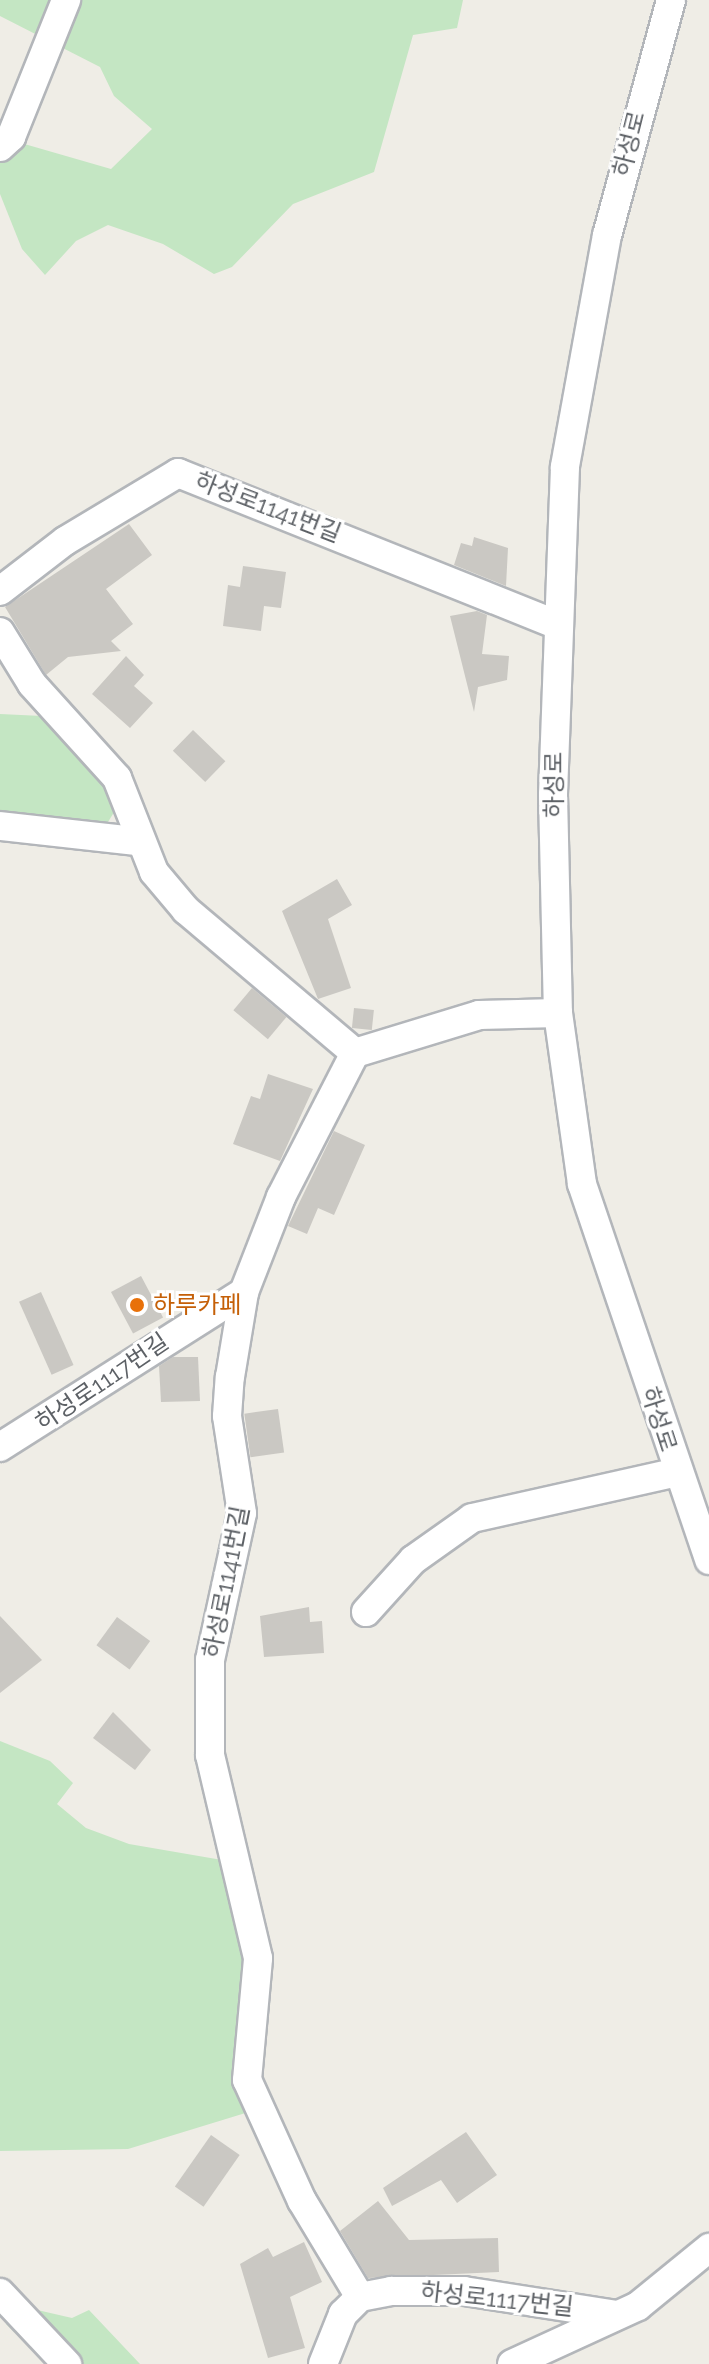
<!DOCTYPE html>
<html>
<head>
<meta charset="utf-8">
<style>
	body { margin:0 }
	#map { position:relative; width:709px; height:2364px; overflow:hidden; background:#efede6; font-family:Raleway,"Noto Sans KR",sans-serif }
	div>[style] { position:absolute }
	.green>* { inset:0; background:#c4e6c3 }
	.building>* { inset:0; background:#cac8c3; transform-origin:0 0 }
	.roads { filter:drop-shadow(2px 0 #b3b6ba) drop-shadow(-2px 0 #b3b6ba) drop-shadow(0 2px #b3b6ba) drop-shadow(0 -2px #b3b6ba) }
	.minor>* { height:28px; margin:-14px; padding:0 14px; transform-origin:14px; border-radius:14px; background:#fff }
	.dots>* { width:22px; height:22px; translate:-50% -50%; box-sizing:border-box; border:4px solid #fff; border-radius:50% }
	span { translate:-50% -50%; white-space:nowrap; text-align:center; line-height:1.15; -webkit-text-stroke:6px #fff; paint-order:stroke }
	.street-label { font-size:24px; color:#5d6166 }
	.food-label { font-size:24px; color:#c56008 }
	.left { translate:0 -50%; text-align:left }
</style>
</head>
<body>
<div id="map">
	<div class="green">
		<div style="clip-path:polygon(0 0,463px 0,457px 28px,413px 35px,374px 172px,293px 204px,232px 267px,214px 274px,163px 244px,108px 225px,76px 241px,45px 275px,22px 249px,0 194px,0 158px,21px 143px,111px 169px,152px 129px,114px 96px,100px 67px,0 16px)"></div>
		<div style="clip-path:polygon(0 714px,42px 716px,106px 786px,116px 809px,108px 822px,0 817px)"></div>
		<div style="clip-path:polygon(0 1741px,50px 1761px,73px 1783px,57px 1804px,86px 1828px,129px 1844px,222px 1860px,245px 1932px,252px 2111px,128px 2149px,0 2151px)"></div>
		<div style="clip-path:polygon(20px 2306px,72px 2318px,89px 2310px,140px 2364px,47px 2364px,6px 2324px)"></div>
	</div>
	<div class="building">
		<div style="clip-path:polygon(129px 524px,152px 555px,106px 589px,133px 624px,111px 641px,121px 651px,68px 657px,46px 675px,5px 607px)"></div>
		<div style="clip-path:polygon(474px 537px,508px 548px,506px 586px,454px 565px,461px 543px,472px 546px)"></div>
		<div style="clip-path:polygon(243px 566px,286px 572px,281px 608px,264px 606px,261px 631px,223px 626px,228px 585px,240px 587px)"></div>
		<div style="clip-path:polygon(477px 611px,487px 615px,482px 654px,509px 656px,507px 680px,478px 687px,474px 712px,450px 616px)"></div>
		<div style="clip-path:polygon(126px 656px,144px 675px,134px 686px,153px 703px,130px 728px,92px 694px)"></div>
		<div style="left:193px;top:730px;width:45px;height:29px;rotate:44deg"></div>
		<div style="clip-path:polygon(337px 879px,352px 905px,328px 919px,351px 988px,318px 999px,282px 911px)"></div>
		<div style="left:252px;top:988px;width:45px;height:29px;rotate:40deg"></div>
		<div style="left:354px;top:1008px;width:20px;height:20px;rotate:6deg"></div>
		<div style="clip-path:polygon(268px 1074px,313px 1089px,280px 1161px,233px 1144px,251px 1096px,260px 1099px)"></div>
		<div style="clip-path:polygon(334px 1131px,365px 1145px,334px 1215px,318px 1208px,307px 1234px,288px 1226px)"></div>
		<div style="left:141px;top:1276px;width:47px;height:34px;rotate:62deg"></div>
		<div style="left:41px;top:1292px;width:80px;height:24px;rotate:66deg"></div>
		<div style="clip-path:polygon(173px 1357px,198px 1357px,200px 1401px,161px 1402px,159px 1366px)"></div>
		<div style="left:278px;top:1409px;width:44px;height:34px;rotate:82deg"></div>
		<div style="clip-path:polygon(309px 1607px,310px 1622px,322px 1621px,324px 1653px,264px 1657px,260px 1616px)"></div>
		<div style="clip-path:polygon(0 1616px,42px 1660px,0 1693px)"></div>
		<div style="left:117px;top:1617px;width:41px;height:35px;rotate:36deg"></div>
		<div style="clip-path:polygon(113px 1712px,151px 1750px,135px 1770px,93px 1738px)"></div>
		<div style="clip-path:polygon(466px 2132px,497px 2175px,457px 2203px,441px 2180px,392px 2206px,383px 2188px)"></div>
		<div style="left:211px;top:2135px;width:35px;height:63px;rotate:35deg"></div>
		<div style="clip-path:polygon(378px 2201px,409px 2240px,498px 2238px,499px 2272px,368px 2278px,340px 2231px)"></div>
		<div style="clip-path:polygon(304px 2242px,322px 2282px,290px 2297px,305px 2348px,268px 2358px,240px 2264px,268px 2248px,273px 2257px)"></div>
	</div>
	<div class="roads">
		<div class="minor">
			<div style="left:671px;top:0;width:244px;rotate:105.2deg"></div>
			<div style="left:607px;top:235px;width:236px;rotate:100.3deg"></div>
			<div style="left:565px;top:467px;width:328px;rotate:92.1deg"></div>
			<div style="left:553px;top:795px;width:218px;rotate:88.7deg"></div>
			<div style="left:558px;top:1013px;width:173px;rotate:82deg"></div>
			<div style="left:582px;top:1184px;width:397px;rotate:71.3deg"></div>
			<div style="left:0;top:147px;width:15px;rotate:-42deg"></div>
			<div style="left:11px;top:137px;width:148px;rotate:-68.1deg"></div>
			<div style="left:0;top:591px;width:82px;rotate:-37.6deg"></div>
			<div style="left:65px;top:541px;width:132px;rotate:-31deg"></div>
			<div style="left:178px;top:473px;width:407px;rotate:21.8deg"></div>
			<div style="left:0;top:632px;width:61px;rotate:58.4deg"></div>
			<div style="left:32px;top:684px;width:127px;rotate:47.9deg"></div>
			<div style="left:117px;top:778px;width:101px;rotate:68.5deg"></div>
			<div style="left:154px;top:872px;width:50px;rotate:49.9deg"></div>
			<div style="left:186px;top:910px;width:221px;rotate:40.2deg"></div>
			<div style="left:0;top:826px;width:137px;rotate:6.3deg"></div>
			<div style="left:0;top:1447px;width:289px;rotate:-32.4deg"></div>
			<div style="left:366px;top:1612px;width:70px;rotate:-47.9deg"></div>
			<div style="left:413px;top:1560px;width:72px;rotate:-35.4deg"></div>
			<div style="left:472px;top:1518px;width:210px;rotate:-12.6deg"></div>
			<div style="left:0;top:2293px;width:98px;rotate:46.7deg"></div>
			<div style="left:360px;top:2297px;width:112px;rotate:-121.1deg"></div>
			<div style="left:302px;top:2201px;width:133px;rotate:-114.4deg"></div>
			<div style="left:247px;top:2080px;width:122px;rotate:-84.8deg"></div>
			<div style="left:258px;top:1958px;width:209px;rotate:-103.3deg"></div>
			<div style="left:210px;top:1755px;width:95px;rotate:-90deg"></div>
			<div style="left:210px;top:1660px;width:150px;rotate:-77.7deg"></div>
			<div style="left:242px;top:1513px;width:98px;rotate:-98.8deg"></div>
			<div style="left:227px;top:1416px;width:39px;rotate:-86deg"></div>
			<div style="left:230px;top:1377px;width:86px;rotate:-80.6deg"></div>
			<div style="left:244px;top:1292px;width:102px;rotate:-68.7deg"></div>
			<div style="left:281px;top:1197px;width:162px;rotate:-62.8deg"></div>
			<div style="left:355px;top:1053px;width:130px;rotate:-17deg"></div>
			<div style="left:479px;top:1015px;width:79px;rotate:-1.5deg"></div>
			<div style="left:323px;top:2364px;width:54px;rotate:-68.2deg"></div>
			<div style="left:343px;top:2314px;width:24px;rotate:-45deg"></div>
			<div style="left:360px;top:2297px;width:32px;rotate:-11deg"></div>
			<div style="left:391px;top:2291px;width:73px"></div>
			<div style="left:464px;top:2291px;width:155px;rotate:8.9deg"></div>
			<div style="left:512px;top:2364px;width:139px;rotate:-24.7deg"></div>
			<div style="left:638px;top:2306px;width:92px;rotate:-39.2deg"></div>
		</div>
	</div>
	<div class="dots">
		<div style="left:137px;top:1305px;background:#e8710a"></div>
	</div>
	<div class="street-label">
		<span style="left:629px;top:144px;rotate:-76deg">하성로</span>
		<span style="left:268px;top:507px;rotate:21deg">하성로1141번길</span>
		<span style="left:554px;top:785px;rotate:-90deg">하성로</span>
		<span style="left:102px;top:1382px;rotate:-34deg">하성로1117번길</span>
		<span style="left:659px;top:1419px;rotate:72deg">하성로</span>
		<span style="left:226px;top:1582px;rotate:-79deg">하성로1141번길</span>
		<span style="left:497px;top:2299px;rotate:6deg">하성로1117번길</span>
	</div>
	<div class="food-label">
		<span class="left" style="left:153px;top:1305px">하루카페</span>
	</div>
</div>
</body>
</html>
